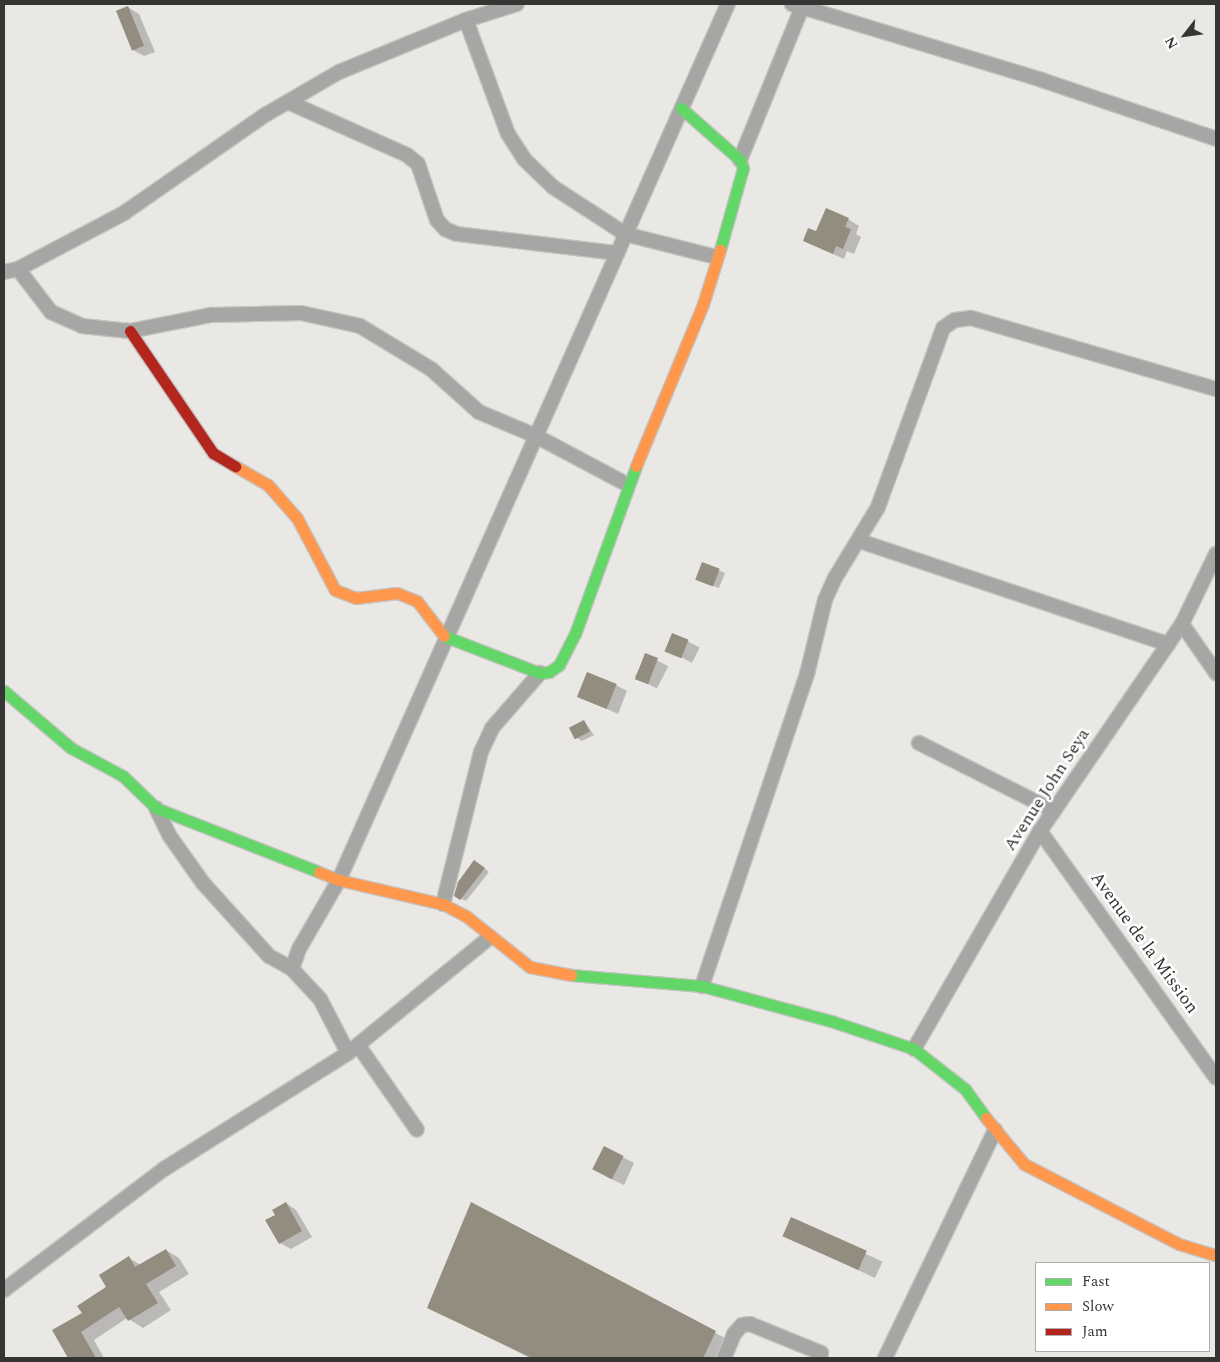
<!DOCTYPE html>
<html>
<head>
<meta charset="utf-8">
<style>
	body { margin:0 }
	#map { position:relative; width:1220px; height:1362px; overflow:hidden; background:#eae8e5; font-family:Spectral,serif }
	div>[style] { position:absolute }
	.shadow>* { inset:0; background:#0003; transform-origin:0 0 }
	.building>* { inset:0; background:#938d80; transform-origin:0 0 }
	.roads { filter:drop-shadow(1px 0 #c5c4c2) drop-shadow(-1px 0 #c5c4c2) drop-shadow(0 1px #c5c4c2) drop-shadow(0 -1px #c5c4c2) }
	.street>* { height:14px; margin:-7px; padding:0 7px; transform-origin:7px; border-radius:7px; background:#a6a6a4 }
	.fast>* { height:11px; margin:-5.5px; padding:0 5.5px; transform-origin:5.5px; border-radius:5.5px; background:#63d668 }
	.slow>* { height:11px; margin:-5.5px; padding:0 5.5px; transform-origin:5.5px; border-radius:5.5px; background:#ff974d }
	.jam>* { height:11px; margin:-5.5px; padding:0 5.5px; transform-origin:5.5px; border-radius:5.5px; background:#b3261e }
	span { translate:-50% -50%; white-space:nowrap; text-align:center; line-height:1.15; -webkit-text-stroke:5px #fff; paint-order:stroke }
	.street-label { font-size:18px; color:#353533 }
	.frame { position:absolute; inset:0; border:5px solid #353533; pointer-events:none }
	.legend { position:absolute; left:1035px; top:1262px; width:175px; height:90px; box-sizing:border-box; background:#fff; border:1px solid #aeaead; margin:0; padding:6px 9px; list-style:none; font-size:15px; color:#353533 }
	.legend li { display:flex; align-items:center; gap:10px; height:25px }
	.legend b { width:25px; border:1px solid #aeaead }
	.north { position:absolute; left:1160px; top:10px; width:50px; height:50px; -webkit-text-stroke:4px #fff; paint-order:stroke; rotate:240deg; font-size:14px; font-weight:700; line-height:20px; text-align:center; color:#353533 }
	.north::after { content:''; display:block; margin:auto; width:18px; height:22px; background:#353533; clip-path:polygon(50% 0,100% 100%,50% 72%,0 100%) }
</style>
</head>
<body>
<div id="map">
	<div class="shadow">
		<div style="clip-path:polygon(128px 7px,139px 14px,155px 52px,144px 56px,133px 50px)"></div>
		<div style="clip-path:polygon(848px 219px,859px 226px,856px 234px,861px 237px,854px 254px,847px 251px,844px 259px,815px 246px,817px 233px)"></div>
		<div style="clip-path:polygon(703px 564px,725px 573px,719px 588px,703px 582px)"></div>
		<div style="left:673px;top:634px;width:30px;height:17px;rotate:27deg"></div>
		<div style="left:646px;top:655px;width:25px;height:25px;rotate:27deg"></div>
		<div style="clip-path:polygon(616px 685px,627px 691px,618px 714px,579px 696px)"></div>
		<div style="clip-path:polygon(584px 721px,594px 735px,582px 741px,577px 738px)"></div>
		<div style="clip-path:polygon(479px 864px,489px 872px,466px 901px,455px 896px)"></div>
		<div style="clip-path:polygon(605px 1148px,634px 1163px,624px 1185px,605px 1176px)"></div>
		<div style="clip-path:polygon(286px 1203px,296px 1210px,312px 1237px,291px 1249px,280px 1243px,276px 1215px)"></div>
		<div style="clip-path:polygon(472px 1204px,738px 1345px,731px 1358px,530px 1358px,429px 1308px)"></div>
		<div style="left:791px;top:1219px;width:101px;height:18px;rotate:25deg"></div>
		<div style="clip-path:polygon(166px 1250px,179px 1258px,189px 1274px,159px 1292px,171px 1310px,143px 1328px,127px 1318px,94px 1340px,104px 1358px,70px 1358px,54px 1331px,84px 1313px,129px 1258px,141px 1265px)"></div>
	</div>
	<div class="building">
		<div style="left:128px;top:6px;width:43px;height:13px;rotate:68deg"></div>
		<div style="clip-path:polygon(826px 208px,849px 218px,845px 227px,851px 229px,843px 249px,836px 246px,833px 254px,803px 241px,808px 228px,816px 231px)"></div>
		<div style="left:702px;top:562px;width:19px;height:19px;rotate:21deg"></div>
		<div style="left:672px;top:633px;width:18px;height:20px;rotate:22deg"></div>
		<div style="left:645px;top:653px;width:14px;height:28px;rotate:21deg"></div>
		<div style="left:587px;top:672px;width:32px;height:27px;rotate:22deg"></div>
		<div style="left:584px;top:720px;width:13px;height:17px;rotate:63deg"></div>
		<div style="clip-path:polygon(474px 860px,485px 868px,460px 900px,454px 896px,458px 882px)"></div>
		<div style="left:604px;top:1146px;width:22px;height:26px;rotate:27deg"></div>
		<div style="clip-path:polygon(286px 1202px,302px 1231px,279px 1244px,265px 1220px,275px 1215px,272px 1210px)"></div>
		<div style="clip-path:polygon(471px 1202px,716px 1331px,703px 1358px,532px 1358px,427px 1308px)"></div>
		<div style="left:791px;top:1217px;width:83px;height:21px;rotate:24deg"></div>
		<div style="clip-path:polygon(166px 1249px,176px 1266px,146px 1284px,158px 1303px,128px 1321px,119px 1307px,81px 1332px,96px 1358px,68px 1358px,52px 1330px,82px 1313px,77px 1306px,106px 1287px,99px 1275px,129px 1256px,135px 1267px)"></div>
	</div>
	<div class="roads">
		<div class="street">
			<div style="left:792px;top:4px;width:261px;rotate:16.9deg"></div>
			<div style="left:1042px;top:80px;width:184px;rotate:18.7deg"></div>
			<div style="left:466px;top:20px;width:121px;rotate:69.8deg"></div>
			<div style="left:508px;top:134px;width:30px;rotate:57deg"></div>
			<div style="left:524px;top:159px;width:40px;rotate:44deg"></div>
			<div style="left:553px;top:187px;width:86px;rotate:33.1deg"></div>
			<div style="left:625px;top:234px;width:94px;rotate:14.2deg"></div>
			<div style="left:288px;top:102px;width:130px;rotate:24deg"></div>
			<div style="left:407px;top:155px;width:14px;rotate:39deg"></div>
			<div style="left:418px;top:164px;width:59px;rotate:71.3deg"></div>
			<div style="left:437px;top:220px;width:12px;rotate:48deg"></div>
			<div style="left:445px;top:229px;width:13px;rotate:23deg"></div>
			<div style="left:457px;top:234px;width:161px;rotate:6.8deg"></div>
			<div style="left:740px;top:160px;width:165px;rotate:-67.9deg"></div>
			<div style="left:18px;top:269px;width:54px;rotate:52.5deg"></div>
			<div style="left:51px;top:312px;width:34px;rotate:24deg"></div>
			<div style="left:82px;top:326px;width:48px;rotate:5.9deg"></div>
			<div style="left:130px;top:331px;width:83px;rotate:-11.2deg"></div>
			<div style="left:211px;top:315px;width:90px;rotate:-1.3deg"></div>
			<div style="left:301px;top:313px;width:60px;rotate:12.4deg"></div>
			<div style="left:360px;top:326px;width:83px;rotate:31.2deg"></div>
			<div style="left:431px;top:369px;width:64px;rotate:41.9deg"></div>
			<div style="left:479px;top:412px;width:62px;rotate:22.8deg"></div>
			<div style="left:536px;top:436px;width:104px;rotate:28deg"></div>
			<div style="left:4px;top:272px;width:14px;rotate:-12deg"></div>
			<div style="left:18px;top:269px;width:120px;rotate:-27.8deg"></div>
			<div style="left:124px;top:213px;width:172px;rotate:-34.8deg"></div>
			<div style="left:265px;top:115px;width:86px;rotate:-30.2deg"></div>
			<div style="left:339px;top:72px;width:137px;rotate:-22.3deg"></div>
			<div style="left:466px;top:20px;width:53px;rotate:-17.4deg"></div>
			<div style="left:860px;top:541px;width:325px;rotate:18.5deg"></div>
			<div style="left:1182px;top:624px;width:60px;rotate:55.2deg"></div>
			<div style="left:919px;top:743px;width:151px;rotate:26.7deg"></div>
			<div style="left:156px;top:808px;width:30px;rotate:64deg"></div>
			<div style="left:169px;top:835px;width:59px;rotate:54.7deg"></div>
			<div style="left:203px;top:883px;width:98px;rotate:47.9deg"></div>
			<div style="left:269px;top:956px;width:26px;rotate:29deg"></div>
			<div style="left:1040px;top:831px;width:303px;rotate:54.5deg"></div>
			<div style="left:443px;top:904px;width:157px;rotate:-76deg"></div>
			<div style="left:481px;top:752px;width:26px;rotate:-65deg"></div>
			<div style="left:492px;top:728px;width:73px;rotate:-48.9deg"></div>
			<div style="left:702px;top:986px;width:329px;rotate:-71.4deg"></div>
			<div style="left:807px;top:674px;width:76px;rotate:-76.3deg"></div>
			<div style="left:825px;top:600px;width:24px;rotate:-66deg"></div>
			<div style="left:835px;top:578px;width:83px;rotate:-58.8deg"></div>
			<div style="left:878px;top:507px;width:190px;rotate:-70deg"></div>
			<div style="left:943px;top:328px;width:14px;rotate:-34deg"></div>
			<div style="left:955px;top:320px;width:16px;rotate:-7deg"></div>
			<div style="left:971px;top:318px;width:255px;rotate:16.2deg"></div>
			<div style="left:358px;top:1045px;width:103px;rotate:55.2deg"></div>
			<div style="left:914px;top:1049px;width:252px;rotate:-60deg"></div>
			<div style="left:1040px;top:831px;width:251px;rotate:-55.6deg"></div>
			<div style="left:1182px;top:624px;width:78px;rotate:-64.1deg"></div>
			<div style="left:348px;top:1053px;width:61px;rotate:-117.4deg"></div>
			<div style="left:320px;top:999px;width:41px;rotate:-133deg"></div>
			<div style="left:292px;top:969px;width:21px;rotate:-71deg"></div>
			<div style="left:299px;top:949px;width:80px;rotate:-59.9deg"></div>
			<div style="left:339px;top:880px;width:958px;rotate:-66.06deg"></div>
			<div style="left:4px;top:1290px;width:201px;rotate:-37.1deg"></div>
			<div style="left:164px;top:1169px;width:218px;rotate:-32.2deg"></div>
			<div style="left:348px;top:1053px;width:183px;rotate:-39.2deg"></div>
			<div style="left:724px;top:1358px;width:26px;rotate:-67deg"></div>
			<div style="left:734px;top:1334px;width:12px;rotate:-48deg"></div>
			<div style="left:742px;top:1325px;width:8px;rotate:-7deg"></div>
			<div style="left:750px;top:1324px;width:77px;rotate:22.2deg"></div>
			<div style="left:821px;top:1353px;width:6px;rotate:121deg"></div>
			<div style="left:885px;top:1358px;width:253px;rotate:-64.2deg"></div>
		</div>
		<div class="fast">
			<div style="left:681px;top:108px;width:79px;rotate:41.4deg"></div>
			<div style="left:740px;top:160px;width:9px;rotate:69deg"></div>
			<div style="left:743px;top:168px;width:85px;rotate:105.7deg"></div>
			<div style="left:444px;top:636px;width:103px;rotate:21.1deg"></div>
			<div style="left:540px;top:673px;width:9px;rotate:-6deg"></div>
			<div style="left:549px;top:672px;width:12px;rotate:-35deg"></div>
			<div style="left:559px;top:665px;width:35px;rotate:-63deg"></div>
			<div style="left:575px;top:634px;width:179px;rotate:-70deg"></div>
			<div style="left:4px;top:691px;width:88px;rotate:40.4deg"></div>
			<div style="left:71px;top:748px;width:59px;rotate:28.3deg"></div>
			<div style="left:123px;top:776px;width:46px;rotate:44.1deg"></div>
			<div style="left:156px;top:808px;width:175px;rotate:21.4deg"></div>
			<div style="left:571px;top:975px;width:131px;rotate:4.8deg"></div>
			<div style="left:702px;top:986px;width:134px;rotate:15.2deg"></div>
			<div style="left:831px;top:1021px;width:88px;rotate:18.6deg"></div>
			<div style="left:914px;top:1049px;width:65px;rotate:38.1deg"></div>
			<div style="left:965px;top:1089px;width:36px;rotate:54deg"></div>
		</div>
		<div class="slow">
			<div style="left:235px;top:466px;width:38px;rotate:30deg"></div>
			<div style="left:268px;top:485px;width:44px;rotate:48.7deg"></div>
			<div style="left:297px;top:518px;width:81px;rotate:62.2deg"></div>
			<div style="left:335px;top:590px;width:22px;rotate:21deg"></div>
			<div style="left:356px;top:598px;width:41px;rotate:-7deg"></div>
			<div style="left:397px;top:593px;width:22px;rotate:22deg"></div>
			<div style="left:417px;top:601px;width:44px;rotate:52.4deg"></div>
			<div style="left:636px;top:466px;width:175px;rotate:-67.5deg"></div>
			<div style="left:703px;top:304px;width:57px;rotate:-72.5deg"></div>
			<div style="left:319px;top:872px;width:22px;rotate:22deg"></div>
			<div style="left:339px;top:880px;width:107px;rotate:13deg"></div>
			<div style="left:443px;top:904px;width:26px;rotate:28deg"></div>
			<div style="left:466px;top:916px;width:82px;rotate:38.6deg"></div>
			<div style="left:530px;top:967px;width:42px;rotate:11deg"></div>
			<div style="left:986px;top:1118px;width:60px;rotate:50.4deg"></div>
			<div style="left:1024px;top:1164px;width:174px;rotate:27.3deg"></div>
			<div style="left:1179px;top:1244px;width:39px;rotate:17deg"></div>
		</div>
		<div class="jam">
			<div style="left:130px;top:331px;width:148px;rotate:55.8deg"></div>
			<div style="left:213px;top:453px;width:26px;rotate:31deg"></div>
		</div>
	</div>
	<div class="street-label">
		<span style="left:1047px;top:790px;rotate:-57deg">Avenue John Seya</span>
		<span style="left:1144px;top:943px;rotate:54deg">Avenue de la Mission</span>
	</div>
	<div class="frame"></div>
	<ul class="legend">
	<li><b style="height:6px;background:#63d668"></b>Fast</li>
	<li><b style="height:6px;background:#ff974d"></b>Slow</li>
	<li><b style="height:6px;background:#b3261e"></b>Jam</li>
	</ul>
	<div class="north">N</div>
</div>
</body>
</html>
